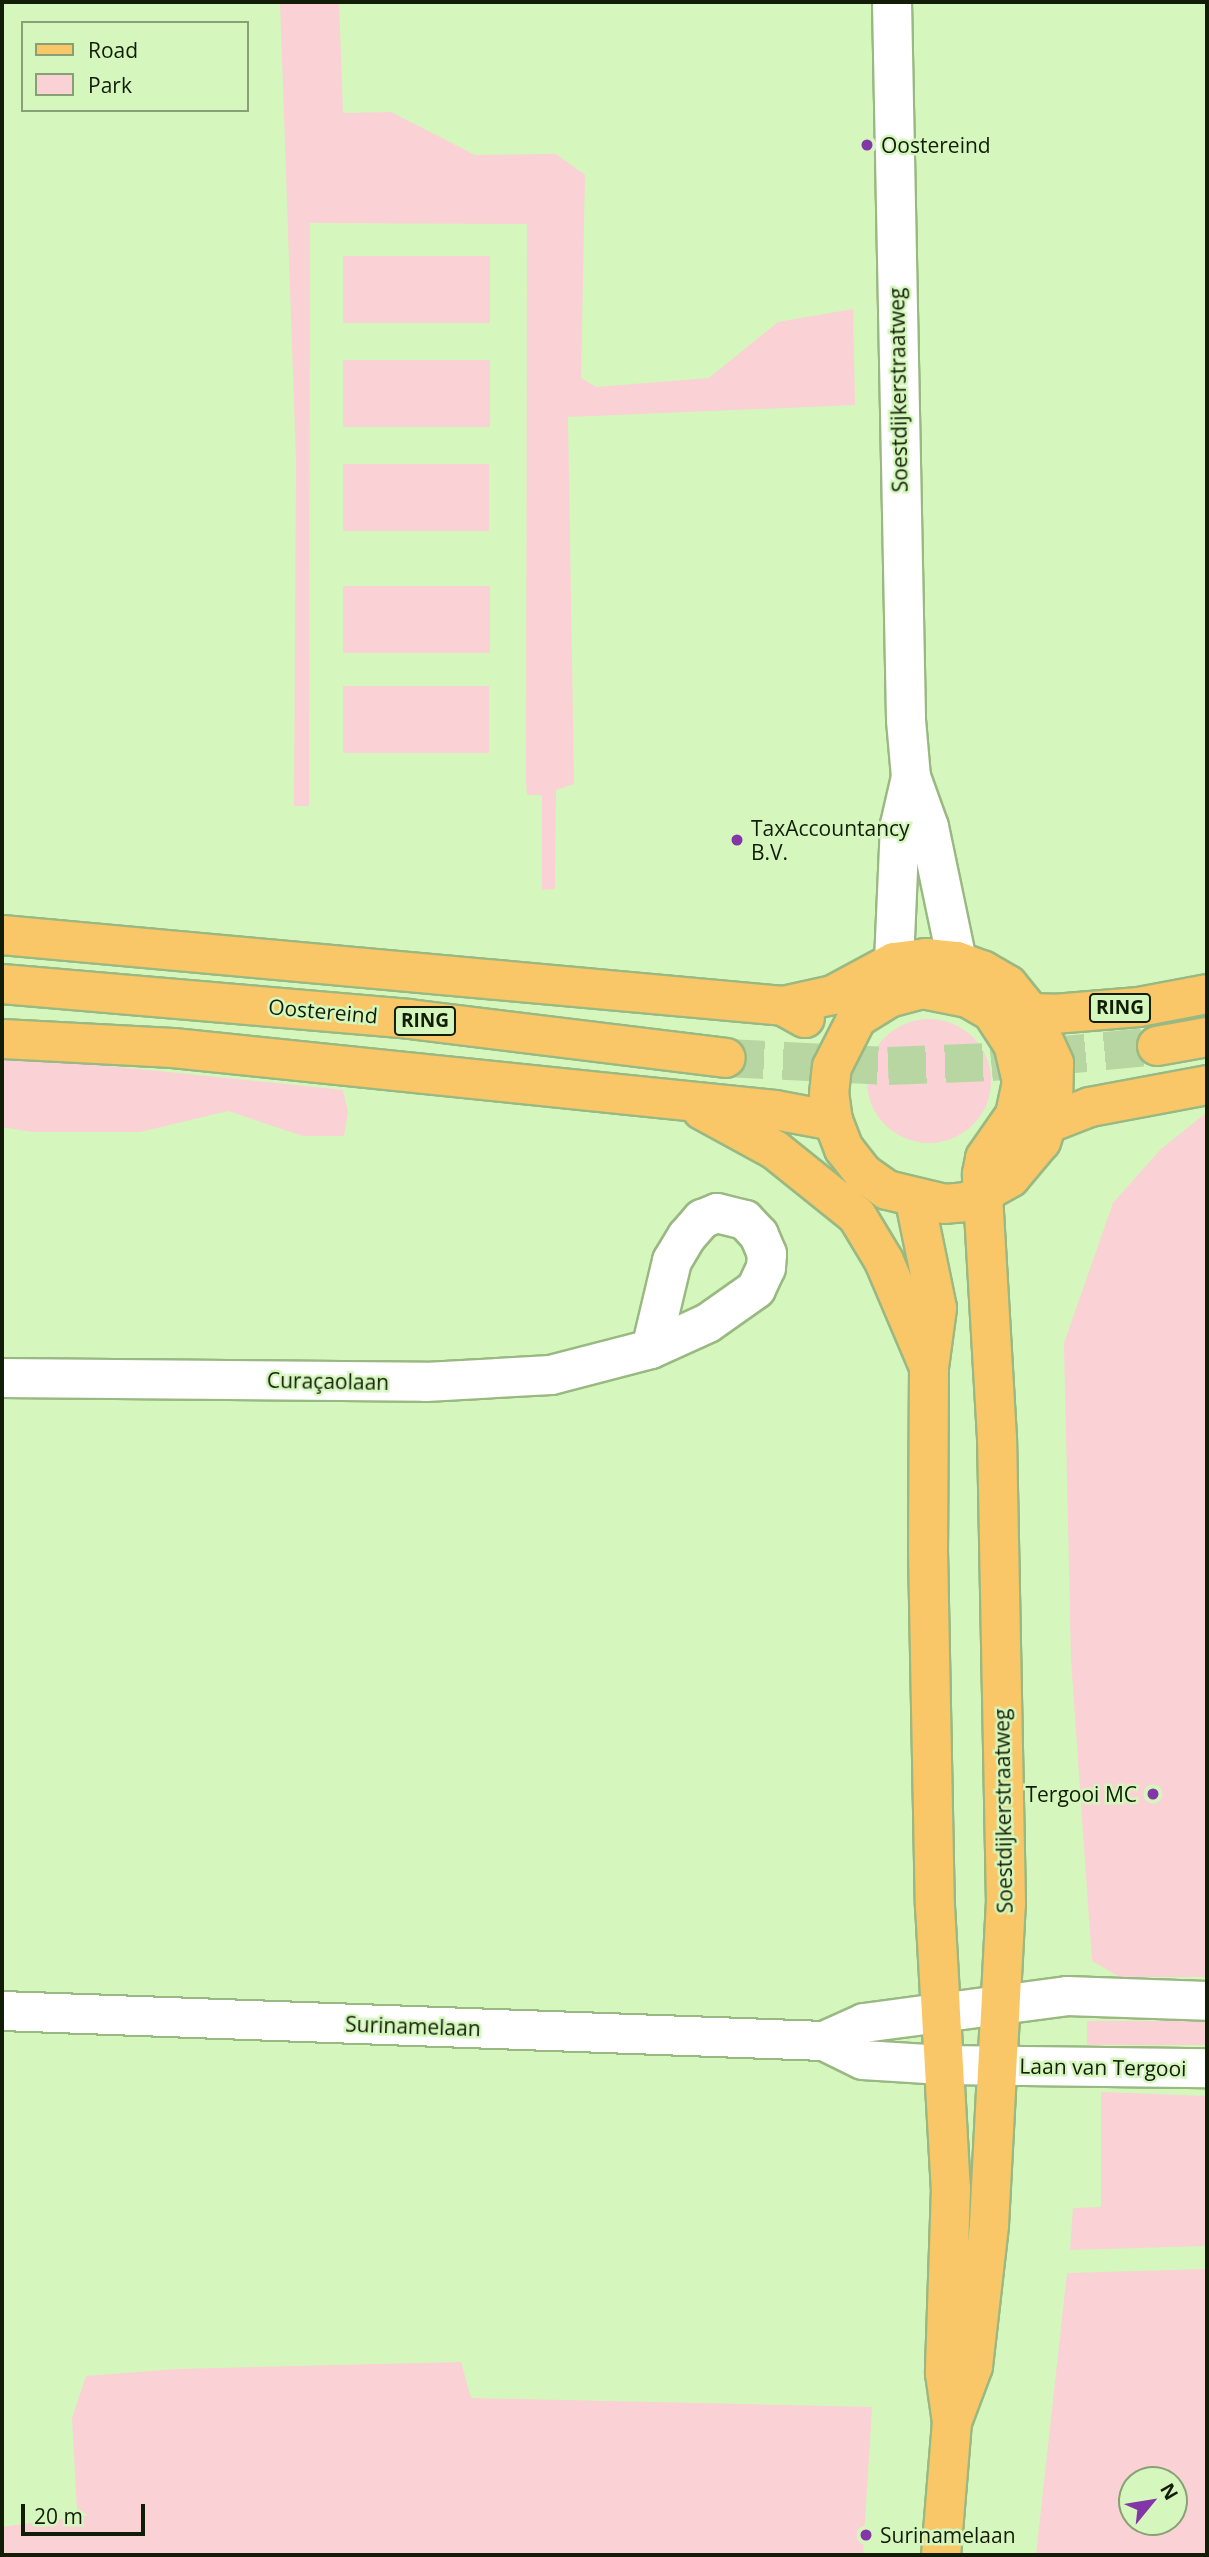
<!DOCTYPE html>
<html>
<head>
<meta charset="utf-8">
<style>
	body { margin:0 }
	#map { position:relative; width:1209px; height:2557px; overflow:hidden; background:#d5f7bd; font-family:"Open Sans",sans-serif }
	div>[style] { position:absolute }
	.green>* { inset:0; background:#fad1d4; transform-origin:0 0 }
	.round { border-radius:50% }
	.primary-tunnel>* { height:38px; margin-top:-19px; transform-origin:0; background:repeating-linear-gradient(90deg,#b8d6a2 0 38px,transparent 0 57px) }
	.roads { filter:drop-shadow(2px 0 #9ab982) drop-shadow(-2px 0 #9ab982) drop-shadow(0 2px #9ab982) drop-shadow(0 -2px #9ab982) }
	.minor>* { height:38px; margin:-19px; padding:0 19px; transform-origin:19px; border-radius:19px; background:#fff }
	.tertiary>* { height:38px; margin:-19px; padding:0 19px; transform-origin:19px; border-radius:19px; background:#fff }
	.secondary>* { height:38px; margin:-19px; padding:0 19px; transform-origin:19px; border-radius:19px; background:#fff }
	.primary>* { height:38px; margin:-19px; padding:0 19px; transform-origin:19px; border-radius:19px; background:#f9c768 }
	.dots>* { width:19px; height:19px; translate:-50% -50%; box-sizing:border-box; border:4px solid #d5f7bd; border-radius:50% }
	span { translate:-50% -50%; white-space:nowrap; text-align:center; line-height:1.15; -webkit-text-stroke:5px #d5f7bd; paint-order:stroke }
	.shield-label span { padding:2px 5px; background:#d5f7bd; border:2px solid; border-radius:5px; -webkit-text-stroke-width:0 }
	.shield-label { font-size:19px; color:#121d08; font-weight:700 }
	.poi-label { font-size:21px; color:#121d08 }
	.left { translate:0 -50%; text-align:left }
	.right { translate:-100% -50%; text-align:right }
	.street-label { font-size:21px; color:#121d08 }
	.frame { position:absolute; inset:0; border:4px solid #121d08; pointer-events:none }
	.legend { position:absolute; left:21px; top:21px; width:228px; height:91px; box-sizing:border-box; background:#d5f7bd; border:2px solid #87a075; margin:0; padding:9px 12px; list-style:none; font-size:21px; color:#121d08 }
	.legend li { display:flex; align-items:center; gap:14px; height:35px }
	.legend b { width:35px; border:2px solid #87a075 }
	.north { position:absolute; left:1118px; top:2466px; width:70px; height:70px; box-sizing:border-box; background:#d5f7bd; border:2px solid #87a075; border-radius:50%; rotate:60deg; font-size:19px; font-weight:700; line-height:28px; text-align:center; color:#121d08 }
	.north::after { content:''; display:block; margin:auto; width:24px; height:32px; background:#8236a7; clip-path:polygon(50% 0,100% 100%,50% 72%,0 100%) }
	.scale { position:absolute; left:21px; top:2504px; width:124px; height:32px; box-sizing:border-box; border:4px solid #121d08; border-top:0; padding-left:9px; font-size:21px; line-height:24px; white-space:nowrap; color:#121d08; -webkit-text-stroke:5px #d5f7bd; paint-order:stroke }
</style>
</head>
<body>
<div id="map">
	<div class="green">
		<div style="clip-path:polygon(280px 2px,339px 2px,343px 113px,391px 112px,475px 155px,556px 154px,585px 175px,581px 378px,596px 387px,709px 378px,778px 322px,853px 309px,855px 405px,568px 417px,574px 784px,556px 790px,555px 889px,542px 890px,542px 795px,527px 795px,526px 781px,527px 224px,310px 223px,309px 806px,294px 806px,296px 460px)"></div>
		<div style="left:343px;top:256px;width:147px;height:67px"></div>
		<div style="left:343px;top:360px;width:147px;height:67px"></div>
		<div style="left:343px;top:464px;width:146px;height:67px"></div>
		<div style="left:343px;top:586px;width:147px;height:67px"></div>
		<div style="left:343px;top:686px;width:146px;height:67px"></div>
		<div class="round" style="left:867px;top:1019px;width:124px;height:124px"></div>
		<div style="clip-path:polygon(2px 1055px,343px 1090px,348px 1112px,344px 1136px,303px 1136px,228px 1111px,140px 1132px,32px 1132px,2px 1127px)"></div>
		<div style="clip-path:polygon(1207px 1112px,1207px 1977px,1120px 1977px,1092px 1961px,1071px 1659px,1064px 1343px,1113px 1203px,1160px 1150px)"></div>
		<div style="left:1087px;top:2021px;width:120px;height:24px"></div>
		<div style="clip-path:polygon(1101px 2092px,1207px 2096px,1207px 2246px,1070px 2250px,1073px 2208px,1101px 2207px)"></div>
		<div style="clip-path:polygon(evenodd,1207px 2269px,1207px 2555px,1036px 2555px,1067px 2273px,1207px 2269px,1132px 2480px,1174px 2480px,1174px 2522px,1132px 2522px,1132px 2480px)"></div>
		<div style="clip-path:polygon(461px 2362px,471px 2398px,872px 2407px,863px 2555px,2px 2555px,2px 2527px,89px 2515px,77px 2510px,72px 2418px,86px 2376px,177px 2369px)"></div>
	</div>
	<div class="primary-tunnel">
		<div style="left:726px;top:1058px;width:162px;rotate:2.8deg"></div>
		<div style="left:888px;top:1066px;width:103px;rotate:-2.2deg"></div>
		<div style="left:991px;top:1062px;width:167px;rotate:-5.5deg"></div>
	</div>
	<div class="roads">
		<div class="minor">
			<div style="left:2px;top:1378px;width:424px;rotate:0.5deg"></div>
			<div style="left:426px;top:1382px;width:125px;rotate:-3.2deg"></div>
			<div style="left:551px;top:1375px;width:103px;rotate:-14.6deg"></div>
			<div style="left:651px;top:1349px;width:63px;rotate:-24.5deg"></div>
			<div style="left:708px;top:1323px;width:59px;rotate:-35.3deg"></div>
			<div style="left:756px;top:1289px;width:23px;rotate:-65deg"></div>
			<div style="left:766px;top:1268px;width:14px;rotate:-86deg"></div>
			<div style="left:767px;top:1254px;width:21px;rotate:-113deg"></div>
			<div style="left:759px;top:1235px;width:21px;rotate:-133deg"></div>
			<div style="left:745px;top:1220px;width:29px;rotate:-166deg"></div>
			<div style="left:717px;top:1213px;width:16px;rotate:158deg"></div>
			<div style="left:702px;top:1219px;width:23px;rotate:131deg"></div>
			<div style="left:687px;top:1236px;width:29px;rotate:121deg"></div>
			<div style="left:672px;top:1261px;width:90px;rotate:103.4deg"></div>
			<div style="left:2px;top:2011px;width:823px;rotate:2.09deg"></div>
			<div style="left:824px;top:2041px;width:43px;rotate:26deg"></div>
			<div style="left:863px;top:2060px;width:80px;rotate:3.6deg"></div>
			<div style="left:824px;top:2041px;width:44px;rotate:-24.2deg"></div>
			<div style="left:864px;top:2023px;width:77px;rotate:-7.5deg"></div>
		</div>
		<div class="tertiary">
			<div style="left:940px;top:2013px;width:128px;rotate:-7.6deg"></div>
			<div style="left:1067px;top:1996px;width:140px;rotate:2deg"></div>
			<div style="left:943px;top:2065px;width:264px;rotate:0.7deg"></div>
		</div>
		<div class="secondary">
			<div style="left:892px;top:2px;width:718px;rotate:88.88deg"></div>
			<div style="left:906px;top:720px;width:57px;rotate:85deg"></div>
			<div style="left:911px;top:777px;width:53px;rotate:70.2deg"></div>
			<div style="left:929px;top:827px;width:137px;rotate:78.2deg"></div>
			<div style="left:894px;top:962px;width:137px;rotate:-87.5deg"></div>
			<div style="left:900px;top:825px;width:49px;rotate:-77.1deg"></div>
		</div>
		<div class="primary">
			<div style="left:2px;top:935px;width:784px;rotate:5.19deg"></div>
			<div style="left:783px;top:1006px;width:25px;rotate:29deg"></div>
			<div style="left:2px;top:984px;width:409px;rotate:4.9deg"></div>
			<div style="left:409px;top:1019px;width:319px;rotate:7deg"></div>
			<div style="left:783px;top:1006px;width:51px;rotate:-12.4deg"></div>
			<div style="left:833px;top:995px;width:69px;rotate:-28.4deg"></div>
			<div style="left:894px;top:962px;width:32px;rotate:-7deg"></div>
			<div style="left:926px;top:958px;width:31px;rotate:6deg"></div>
			<div style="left:957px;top:961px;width:27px;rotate:20deg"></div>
			<div style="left:982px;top:970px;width:30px;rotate:30deg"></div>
			<div style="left:1008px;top:985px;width:36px;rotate:51deg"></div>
			<div style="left:1031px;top:1013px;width:55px;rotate:65.3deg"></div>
			<div style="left:1054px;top:1063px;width:42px;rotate:91.4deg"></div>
			<div style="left:1053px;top:1105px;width:38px;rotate:108deg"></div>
			<div style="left:1041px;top:1141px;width:48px;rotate:130deg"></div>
			<div style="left:1010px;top:1178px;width:49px;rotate:150.8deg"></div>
			<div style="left:967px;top:1202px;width:22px;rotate:175deg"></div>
			<div style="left:945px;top:1204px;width:60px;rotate:-166.4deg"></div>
			<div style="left:887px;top:1190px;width:29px;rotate:-145deg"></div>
			<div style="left:863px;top:1173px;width:31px;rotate:-128deg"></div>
			<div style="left:844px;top:1149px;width:30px;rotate:-111deg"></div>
			<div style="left:833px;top:1121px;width:27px;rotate:-98deg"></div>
			<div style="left:829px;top:1094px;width:27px;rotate:-84deg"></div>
			<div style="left:832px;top:1067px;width:55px;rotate:-63deg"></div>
			<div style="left:857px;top:1018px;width:38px;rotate:-32deg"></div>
			<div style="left:889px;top:998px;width:35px;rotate:-15deg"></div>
			<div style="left:923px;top:989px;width:46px;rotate:11.3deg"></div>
			<div style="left:968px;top:998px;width:28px;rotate:30deg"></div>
			<div style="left:992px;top:1012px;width:39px;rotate:1deg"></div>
			<div style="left:1031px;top:1013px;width:23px;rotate:2deg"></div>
			<div style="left:1054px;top:1014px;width:85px;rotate:-4.7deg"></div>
			<div style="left:1139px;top:1007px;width:69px;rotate:-10.8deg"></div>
			<div style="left:2px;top:1039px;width:171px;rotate:3deg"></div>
			<div style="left:173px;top:1048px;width:605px;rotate:5.88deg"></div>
			<div style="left:775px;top:1110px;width:59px;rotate:10.7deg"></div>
			<div style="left:1157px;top:1046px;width:51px;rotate:-10.2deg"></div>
			<div style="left:702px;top:1110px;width:83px;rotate:28.7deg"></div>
			<div style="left:775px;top:1150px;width:105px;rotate:38.8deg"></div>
			<div style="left:857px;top:1216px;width:52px;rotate:59deg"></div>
			<div style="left:884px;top:1261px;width:115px;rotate:67deg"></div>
			<div style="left:1049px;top:1123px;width:44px;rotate:-21.3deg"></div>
			<div style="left:1090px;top:1107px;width:119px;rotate:-10.6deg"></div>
			<div style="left:915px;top:1201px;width:109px;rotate:78.4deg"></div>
			<div style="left:937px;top:1308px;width:60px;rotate:97.7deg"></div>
			<div style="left:929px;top:1367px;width:183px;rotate:90.3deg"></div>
			<div style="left:928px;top:1550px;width:356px;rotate:88.9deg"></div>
			<div style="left:935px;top:1906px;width:282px;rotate:86.8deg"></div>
			<div style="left:951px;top:2188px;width:185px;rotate:91.9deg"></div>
			<div style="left:945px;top:2373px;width:49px;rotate:81.9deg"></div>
			<div style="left:952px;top:2422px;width:133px;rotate:94.7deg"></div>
			<div style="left:952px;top:2422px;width:60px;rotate:-69.4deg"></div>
			<div style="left:973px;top:2366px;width:142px;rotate:-83.5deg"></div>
			<div style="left:989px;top:2225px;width:321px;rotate:-87deg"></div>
			<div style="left:1006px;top:1904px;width:466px;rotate:-91.1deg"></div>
			<div style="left:997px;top:1438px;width:264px;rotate:-93.3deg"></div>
			<div style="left:982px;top:1174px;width:16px;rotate:-79deg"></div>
			<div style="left:985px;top:1158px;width:52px;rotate:-55.1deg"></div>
			<div style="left:1015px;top:1115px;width:34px;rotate:-78deg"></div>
			<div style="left:1022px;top:1082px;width:37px;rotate:-103deg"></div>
			<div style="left:1014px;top:1046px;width:40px;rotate:-122.9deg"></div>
		</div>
	</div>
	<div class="dots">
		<div style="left:867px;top:145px;background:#8236a7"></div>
		<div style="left:737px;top:840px;background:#8236a7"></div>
		<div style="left:1153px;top:1794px;background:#8236a7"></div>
		<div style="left:866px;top:2535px;background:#8236a7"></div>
	</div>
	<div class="shield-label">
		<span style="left:1120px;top:1008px">RING</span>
		<span style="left:425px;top:1021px">RING</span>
	</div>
	<div class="poi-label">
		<span class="left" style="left:881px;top:145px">Oostereind</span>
		<span class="left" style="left:751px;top:840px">TaxAccountancy<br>B.V.</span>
		<span class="right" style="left:1137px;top:1794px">Tergooi MC</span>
		<span class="left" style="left:880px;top:2535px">Surinamelaan</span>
	</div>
	<div class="street-label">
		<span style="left:898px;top:390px;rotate:-91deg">Soestdijkerstraatweg</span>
		<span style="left:323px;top:1011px;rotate:5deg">Oostereind</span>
		<span style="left:328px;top:1381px;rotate:1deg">Curaçaolaan</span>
		<span style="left:1003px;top:1811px;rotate:-91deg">Soestdijkerstraatweg</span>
		<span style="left:413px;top:2026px;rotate:2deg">Surinamelaan</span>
		<span style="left:1103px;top:2067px;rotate:1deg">Laan van Tergooi</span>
	</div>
	<div class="frame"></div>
	<ul class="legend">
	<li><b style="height:9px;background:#f9c768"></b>Road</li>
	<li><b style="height:19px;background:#fad1d4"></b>Park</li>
	</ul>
	<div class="north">N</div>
	<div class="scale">20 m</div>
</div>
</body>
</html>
